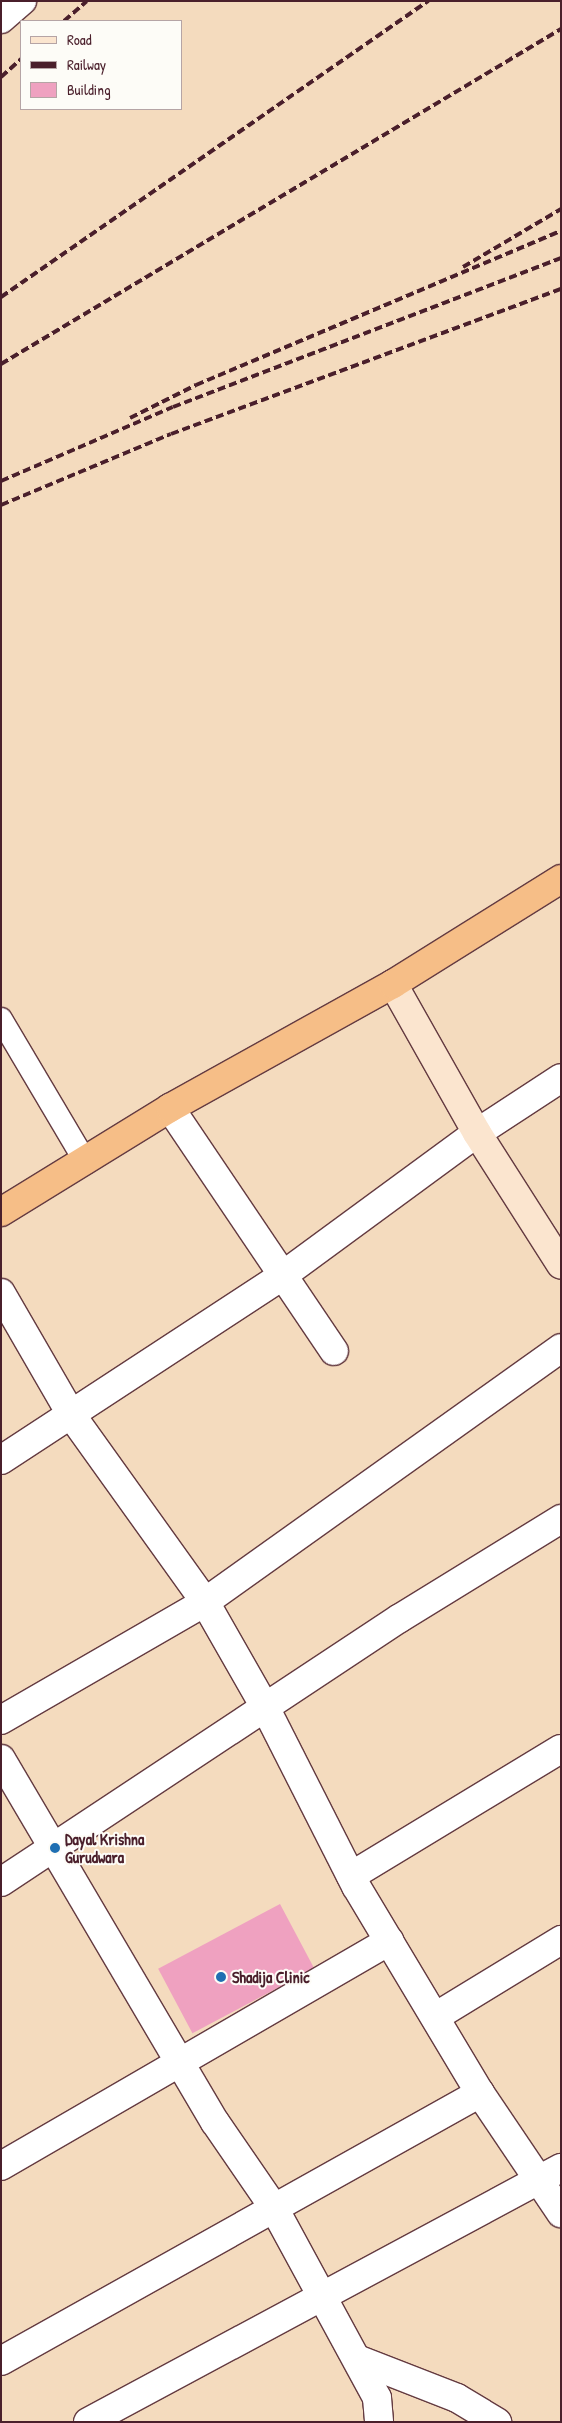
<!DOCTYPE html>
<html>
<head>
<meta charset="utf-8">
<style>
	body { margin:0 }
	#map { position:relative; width:562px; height:2423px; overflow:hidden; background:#f4dbbe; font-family:"Patrick Hand",sans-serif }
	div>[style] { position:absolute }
	.building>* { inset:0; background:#efa1c0; transform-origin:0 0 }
	.roads { filter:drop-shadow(1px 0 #643b41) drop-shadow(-1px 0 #643b41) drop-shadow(0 1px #643b41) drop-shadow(0 -1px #643b41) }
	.lane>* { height:22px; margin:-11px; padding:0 11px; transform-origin:11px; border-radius:11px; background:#fff }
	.street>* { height:28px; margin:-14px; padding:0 14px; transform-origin:14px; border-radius:14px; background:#fff }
	.secondary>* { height:28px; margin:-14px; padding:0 14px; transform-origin:14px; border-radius:14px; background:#fbe5cf }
	.highway>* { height:28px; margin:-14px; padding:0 14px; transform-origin:14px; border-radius:14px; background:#f6be87 }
	.rail>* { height:4px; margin-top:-2px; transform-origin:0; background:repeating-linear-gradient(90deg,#4a1f2b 0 8px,transparent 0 12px) }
	.dots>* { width:14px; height:14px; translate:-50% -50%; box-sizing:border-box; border:2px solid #fdfcf7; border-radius:50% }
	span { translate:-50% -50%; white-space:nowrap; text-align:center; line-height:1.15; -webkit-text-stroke:4px #fdfcf7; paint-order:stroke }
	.poi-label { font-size:16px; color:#4a1f2b; font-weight:700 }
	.left { translate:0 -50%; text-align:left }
	.frame { position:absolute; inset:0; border:2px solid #4a1f2b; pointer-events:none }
	.legend { position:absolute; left:20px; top:20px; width:162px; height:90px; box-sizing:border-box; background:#fdfcf7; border:1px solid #b5a4a5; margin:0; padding:6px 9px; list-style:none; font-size:15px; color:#4a1f2b }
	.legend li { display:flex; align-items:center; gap:10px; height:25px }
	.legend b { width:25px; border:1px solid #b5a4a5 }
</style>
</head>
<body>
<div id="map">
	<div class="building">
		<div style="left:280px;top:1904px;width:73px;height:138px;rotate:62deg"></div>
	</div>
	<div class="roads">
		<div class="lane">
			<div style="left:1px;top:1019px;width:167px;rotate:59.4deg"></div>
		</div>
		<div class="street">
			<div style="left:1px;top:19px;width:28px;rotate:-41deg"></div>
			<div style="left:170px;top:1108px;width:293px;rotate:56deg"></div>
			<div style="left:1px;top:1293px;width:142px;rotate:60deg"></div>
			<div style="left:72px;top:1416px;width:229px;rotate:54.4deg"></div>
			<div style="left:205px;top:1602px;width:121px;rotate:60.3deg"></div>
			<div style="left:265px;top:1707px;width:201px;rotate:63.1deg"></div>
			<div style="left:356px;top:1886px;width:241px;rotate:59.1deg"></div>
			<div style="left:480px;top:2093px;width:145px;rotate:56deg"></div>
			<div style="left:1px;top:1460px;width:336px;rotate:-33.2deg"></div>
			<div style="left:282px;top:1276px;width:242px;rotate:-36.3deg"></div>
			<div style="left:477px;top:1133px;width:100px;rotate:-33.2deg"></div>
			<div style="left:1px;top:1720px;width:236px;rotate:-30deg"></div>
			<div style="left:205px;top:1602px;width:437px;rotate:-35.5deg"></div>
			<div style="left:1px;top:1759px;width:421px;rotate:59.5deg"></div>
			<div style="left:215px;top:2122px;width:104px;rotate:55.5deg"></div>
			<div style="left:274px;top:2208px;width:216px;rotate:61.5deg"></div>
			<div style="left:377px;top:2398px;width:24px;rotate:85deg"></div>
			<div style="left:351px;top:1876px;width:245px;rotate:-31.2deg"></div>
			<div style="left:1px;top:1882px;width:478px;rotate:-33.5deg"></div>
			<div style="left:400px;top:1618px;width:189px;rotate:-31.6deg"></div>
			<div style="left:435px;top:2017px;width:148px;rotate:-31.4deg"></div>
			<div style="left:1px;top:2166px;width:449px;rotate:-30.1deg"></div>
			<div style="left:357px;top:2359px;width:107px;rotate:21.3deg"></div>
			<div style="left:457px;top:2398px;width:47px;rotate:31deg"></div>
			<div style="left:1px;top:2361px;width:549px;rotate:-29.23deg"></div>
			<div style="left:88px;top:2422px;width:537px;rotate:-28.24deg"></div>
		</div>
		<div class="secondary">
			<div style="left:393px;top:984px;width:171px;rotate:60.6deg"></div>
			<div style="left:477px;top:1133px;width:156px;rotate:57.5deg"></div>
		</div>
		<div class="highway">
			<div style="left:1px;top:1212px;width:198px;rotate:-31.6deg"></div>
			<div style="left:170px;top:1108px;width:255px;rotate:-29.1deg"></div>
			<div style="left:393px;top:984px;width:198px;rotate:-32deg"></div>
		</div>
	</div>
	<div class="rail">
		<div style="left:64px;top:21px;width:30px;rotate:-41deg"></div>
		<div style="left:1px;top:77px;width:27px;rotate:-42deg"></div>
		<div style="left:463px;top:267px;width:114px;rotate:-30.6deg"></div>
		<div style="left:1px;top:297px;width:520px;rotate:-34.73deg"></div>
		<div style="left:1px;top:364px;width:653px;rotate:-30.89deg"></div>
		<div style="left:130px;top:418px;width:74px;rotate:-26.6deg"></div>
		<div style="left:196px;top:385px;width:396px;rotate:-22.9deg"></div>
		<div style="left:1px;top:481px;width:187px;rotate:-23.3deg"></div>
		<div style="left:173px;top:407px;width:416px;rotate:-21deg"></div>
		<div style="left:1px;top:505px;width:184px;rotate:-22.7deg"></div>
		<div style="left:171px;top:434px;width:416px;rotate:-20.4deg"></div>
	</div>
	<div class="dots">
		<div style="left:55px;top:1848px;background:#1f6fb2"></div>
		<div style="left:221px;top:1977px;background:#1f6fb2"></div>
	</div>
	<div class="poi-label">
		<span class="left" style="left:65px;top:1848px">Dayal Krishna<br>Gurudwara</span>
		<span class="left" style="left:232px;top:1977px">Shadija Clinic</span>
	</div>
	<div class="frame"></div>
	<ul class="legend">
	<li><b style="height:6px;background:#fbe5cf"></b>Road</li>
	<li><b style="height:6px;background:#4a1f2b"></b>Railway</li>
	<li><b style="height:14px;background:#efa1c0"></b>Building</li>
	</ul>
</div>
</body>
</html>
